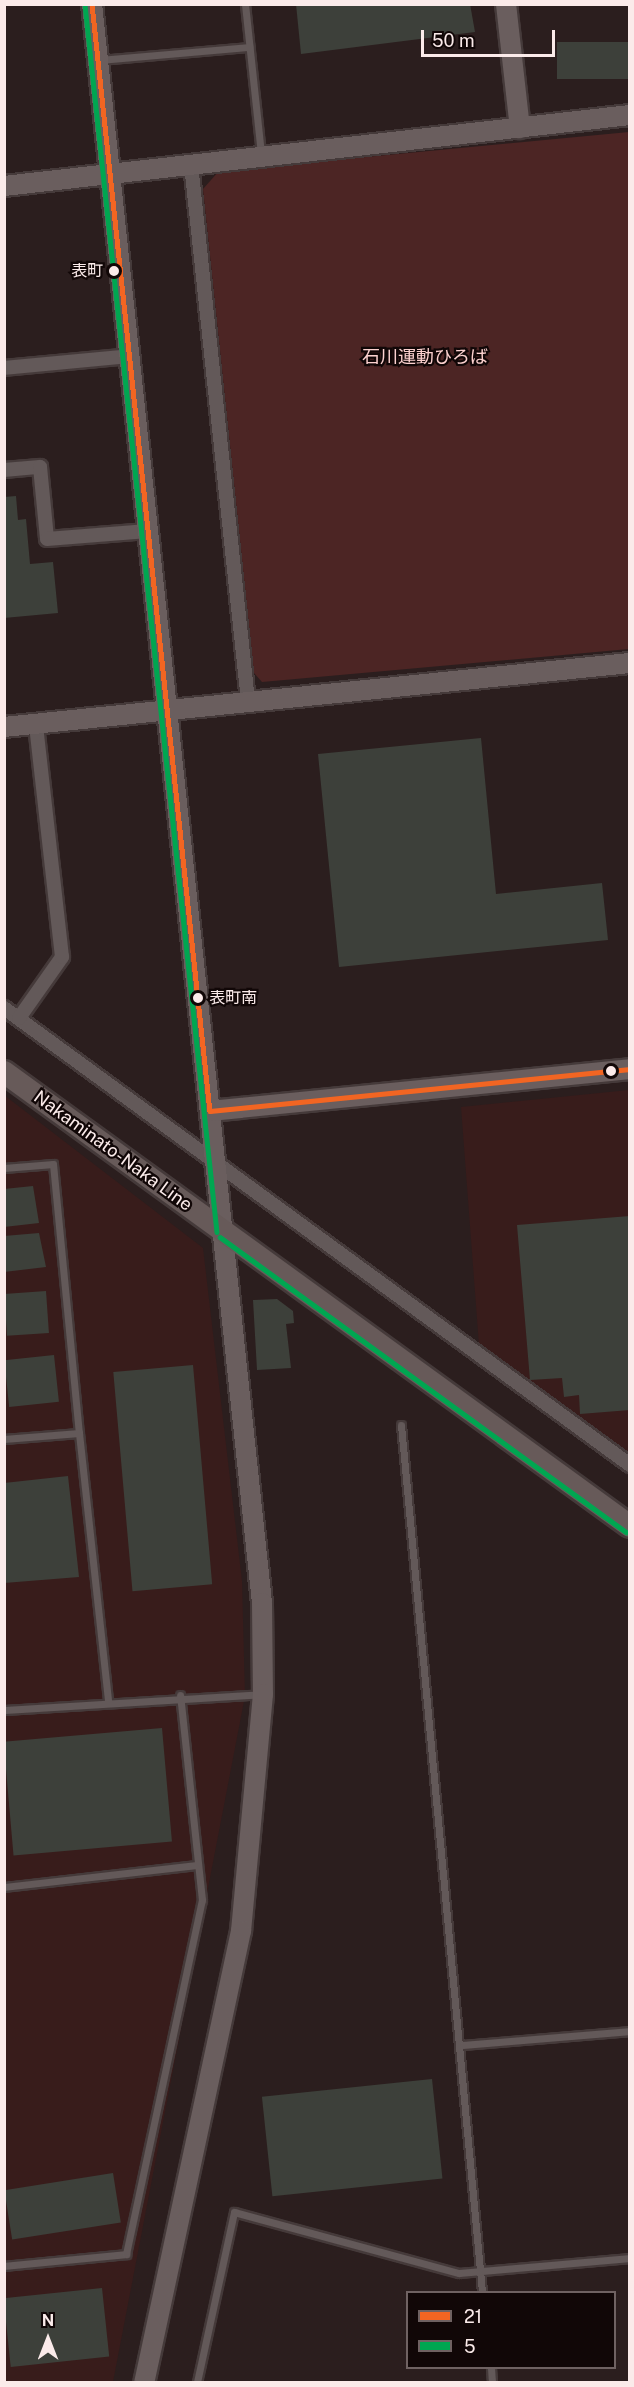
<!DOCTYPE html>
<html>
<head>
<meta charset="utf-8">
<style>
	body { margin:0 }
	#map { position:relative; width:634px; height:2387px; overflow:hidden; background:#2b1e1e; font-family:"Public Sans","Noto Sans JP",sans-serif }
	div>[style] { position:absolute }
	.built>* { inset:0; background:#381c1b }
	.green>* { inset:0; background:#4c2524 }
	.building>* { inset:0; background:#3d403a; transform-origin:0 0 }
	.roads { filter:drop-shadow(2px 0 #453a3a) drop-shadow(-2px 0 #453a3a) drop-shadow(0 2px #453a3a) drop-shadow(0 -2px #453a3a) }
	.lane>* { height:7px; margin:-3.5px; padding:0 3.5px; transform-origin:3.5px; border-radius:3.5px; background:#635959 }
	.street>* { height:14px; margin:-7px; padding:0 7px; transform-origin:7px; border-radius:7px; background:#635959 }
	.secondary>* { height:20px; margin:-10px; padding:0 10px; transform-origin:10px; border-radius:10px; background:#6a5e5e }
	.primary>* { height:22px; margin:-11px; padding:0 11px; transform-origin:11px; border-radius:11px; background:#675a59 }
	.bus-1>* { height:4.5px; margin:-2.25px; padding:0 2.25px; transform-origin:2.25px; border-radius:2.25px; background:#f26522 }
	.bus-2>* { height:4.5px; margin:-2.25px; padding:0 2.25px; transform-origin:2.25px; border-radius:2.25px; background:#00a651 }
	.dots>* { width:16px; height:16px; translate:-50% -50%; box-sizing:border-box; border:3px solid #110707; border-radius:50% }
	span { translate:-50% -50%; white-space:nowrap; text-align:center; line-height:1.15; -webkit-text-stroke:4.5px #110707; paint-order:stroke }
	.bus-label { font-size:16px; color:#fbebea }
	.right { translate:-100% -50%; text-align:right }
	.left { translate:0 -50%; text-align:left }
	.park-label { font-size:18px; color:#fcd1cf }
	.street-label { font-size:18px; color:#fbebea }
	.frame { position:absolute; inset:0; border:6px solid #fbebea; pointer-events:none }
	.legend { position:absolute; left:406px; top:2291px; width:210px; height:78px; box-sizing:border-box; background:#110707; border:2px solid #6f6262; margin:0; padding:8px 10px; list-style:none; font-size:18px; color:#fbebea }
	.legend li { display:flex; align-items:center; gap:12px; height:30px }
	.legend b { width:30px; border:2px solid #6f6262 }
	.north { position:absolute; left:18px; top:2309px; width:60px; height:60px; -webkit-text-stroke:4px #110707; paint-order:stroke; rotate:0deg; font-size:16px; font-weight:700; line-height:24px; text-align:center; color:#fbebea }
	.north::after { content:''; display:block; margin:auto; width:21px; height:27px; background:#fbebea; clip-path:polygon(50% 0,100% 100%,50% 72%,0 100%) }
	.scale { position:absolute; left:421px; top:30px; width:134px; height:27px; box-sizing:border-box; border:3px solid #fbebea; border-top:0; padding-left:8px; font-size:18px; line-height:21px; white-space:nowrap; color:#fbebea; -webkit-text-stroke:4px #110707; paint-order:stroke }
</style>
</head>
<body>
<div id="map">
	<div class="built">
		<div style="clip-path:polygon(629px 1090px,629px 1453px,479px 1345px,461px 1107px)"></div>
		<div style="clip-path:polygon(4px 1095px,203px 1248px,242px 1581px,245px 1696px,113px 2382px,5px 2382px)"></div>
	</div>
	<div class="green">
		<div style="clip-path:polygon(629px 132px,629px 649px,262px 682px,254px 673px,203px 189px,219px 171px)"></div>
	</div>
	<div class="building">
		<div style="clip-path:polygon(296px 4px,470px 4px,475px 32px,301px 54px)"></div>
		<div style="left:630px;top:42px;width:37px;height:73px;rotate:90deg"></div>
		<div style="clip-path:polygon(16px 496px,18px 520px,26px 519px,30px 564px,53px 562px,58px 613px,4px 618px,4px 497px)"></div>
		<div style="clip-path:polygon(481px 738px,496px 894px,602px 883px,608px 940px,339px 967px,318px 754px)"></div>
		<div style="clip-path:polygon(33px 1186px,39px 1223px,4px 1227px,4px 1189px)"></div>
		<div style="clip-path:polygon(630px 1216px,630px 1410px,580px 1414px,579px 1395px,564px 1397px,562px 1378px,530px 1380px,517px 1225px)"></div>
		<div style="clip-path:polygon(39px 1233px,46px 1267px,4px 1272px,4px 1236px)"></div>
		<div style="left:46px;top:1291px;width:42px;height:42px;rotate:86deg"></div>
		<div style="clip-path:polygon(277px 1299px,293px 1311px,294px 1323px,286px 1324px,291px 1368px,257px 1370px,253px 1300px)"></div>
		<div style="left:54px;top:1355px;width:47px;height:50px;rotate:84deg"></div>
		<div style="left:193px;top:1365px;width:220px;height:80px;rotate:85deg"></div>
		<div style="clip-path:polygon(68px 1476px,79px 1577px,4px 1583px,4px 1483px)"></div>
		<div style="left:162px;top:1728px;width:114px;height:159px;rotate:85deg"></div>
		<div style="left:432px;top:2079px;width:100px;height:171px;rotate:84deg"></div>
		<div style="left:113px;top:2173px;width:50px;height:110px;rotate:81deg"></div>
		<div style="left:102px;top:2288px;width:69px;height:99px;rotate:84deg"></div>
	</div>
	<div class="roads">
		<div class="lane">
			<div style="left:245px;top:4px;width:151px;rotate:83.9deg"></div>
			<div style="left:100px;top:60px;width:150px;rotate:-5deg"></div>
			<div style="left:4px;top:1168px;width:49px;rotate:-4.7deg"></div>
			<div style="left:53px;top:1164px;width:270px;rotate:84.5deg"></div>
			<div style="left:401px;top:1425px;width:871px;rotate:84.66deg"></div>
			<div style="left:4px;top:1439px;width:75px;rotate:-4.6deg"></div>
			<div style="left:79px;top:1433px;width:270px;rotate:83.8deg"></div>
			<div style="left:4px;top:1710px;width:258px;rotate:-3.5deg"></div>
			<div style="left:4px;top:1887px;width:195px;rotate:-6.5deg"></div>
			<div style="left:463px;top:2045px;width:168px;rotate:-4.8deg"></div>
			<div style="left:4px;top:2266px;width:123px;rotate:-5.6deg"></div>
			<div style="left:126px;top:2254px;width:362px;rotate:-77.9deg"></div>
			<div style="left:202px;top:1900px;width:206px;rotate:-96.1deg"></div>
			<div style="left:491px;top:2368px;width:14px;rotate:86deg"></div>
			<div style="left:197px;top:2382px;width:174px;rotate:-77.7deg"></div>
			<div style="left:234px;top:2212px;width:233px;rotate:15.2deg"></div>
			<div style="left:459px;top:2273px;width:172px;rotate:-5deg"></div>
		</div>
		<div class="street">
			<div style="left:191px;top:164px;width:540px;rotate:83.94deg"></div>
			<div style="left:4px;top:368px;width:127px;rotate:-5.4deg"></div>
			<div style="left:4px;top:470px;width:36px;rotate:-5deg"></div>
			<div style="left:40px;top:467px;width:72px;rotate:84.4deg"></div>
			<div style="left:47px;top:539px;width:101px;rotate:-4.5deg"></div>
			<div style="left:4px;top:1008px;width:775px;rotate:36.13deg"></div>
			<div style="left:19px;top:1018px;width:75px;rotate:-54.8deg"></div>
			<div style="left:62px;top:957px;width:234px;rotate:-96.4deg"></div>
		</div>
		<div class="secondary">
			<div style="left:92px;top:4px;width:1608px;rotate:83.93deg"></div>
			<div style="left:262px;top:1603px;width:91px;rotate:89.4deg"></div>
			<div style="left:263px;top:1694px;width:238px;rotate:95.3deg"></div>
			<div style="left:241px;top:1931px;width:461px;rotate:102.1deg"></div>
			<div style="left:506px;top:4px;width:125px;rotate:83.6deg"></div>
			<div style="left:4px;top:186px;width:630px;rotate:-6.47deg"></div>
			<div style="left:4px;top:727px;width:629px;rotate:-5.84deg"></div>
			<div style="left:210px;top:1111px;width:422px;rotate:-5.7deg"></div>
		</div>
		<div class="primary">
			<div style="left:4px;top:1072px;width:773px;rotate:35.95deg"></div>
		</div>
	</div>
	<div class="bus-1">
		<div style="left:92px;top:4px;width:1113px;rotate:83.92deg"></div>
		<div style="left:210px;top:1111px;width:422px;rotate:-5.7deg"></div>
	</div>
	<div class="bus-2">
		<div style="left:85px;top:5px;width:1234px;rotate:83.86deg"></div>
		<div style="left:220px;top:1237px;width:502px;rotate:36deg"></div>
	</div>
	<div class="dots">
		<div style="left:114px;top:271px;background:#fbebea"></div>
		<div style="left:198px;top:998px;background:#fbebea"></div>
		<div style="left:611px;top:1071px;background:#fbebea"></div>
	</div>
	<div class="bus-label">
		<span class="right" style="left:103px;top:271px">表町</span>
		<span class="left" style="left:209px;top:998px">表町南</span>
	</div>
	<div class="park-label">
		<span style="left:425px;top:357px">石川運動ひろば</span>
	</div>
	<div class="street-label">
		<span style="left:113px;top:1151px;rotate:36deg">Nakaminato-Naka Line</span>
	</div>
	<div class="frame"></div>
	<ul class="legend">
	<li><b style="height:8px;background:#f26522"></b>21</li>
	<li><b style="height:8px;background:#00a651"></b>5</li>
	</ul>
	<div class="north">N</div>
	<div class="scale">50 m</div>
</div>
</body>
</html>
